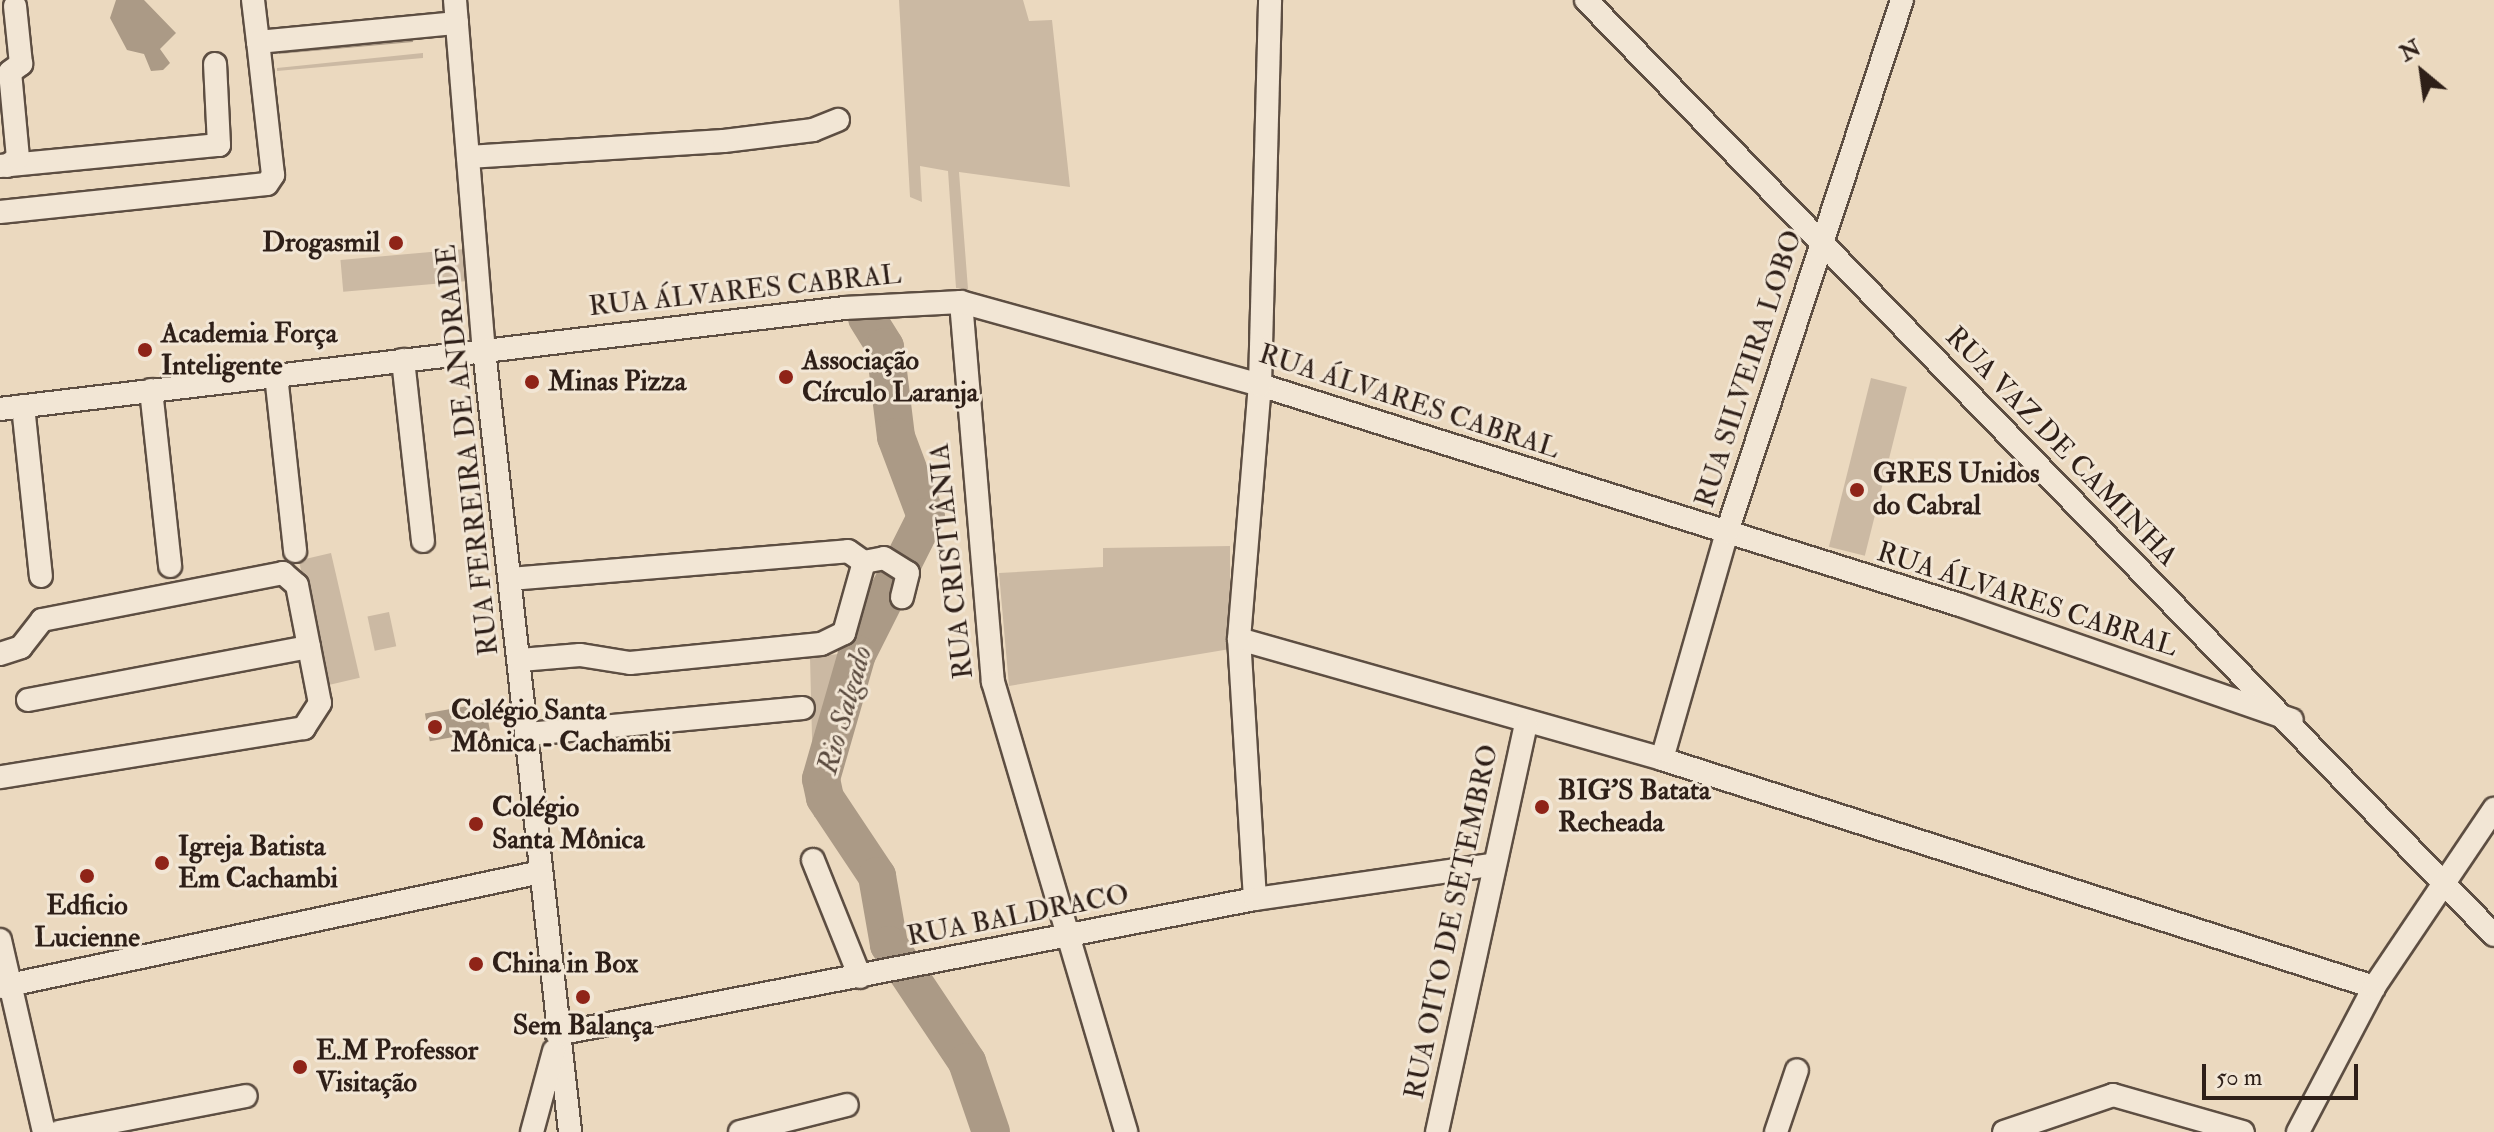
<!DOCTYPE html>
<html>
<head>
<meta charset="utf-8">
<style>
	body { margin:0 }
	#map { position:relative; width:2494px; height:1132px; overflow:hidden; background:#ebd9bf; font-family:"IM FELL Double Pica",serif }
	div>[style] { position:absolute }
	.green>* { inset:0; background:#cbb9a3; transform-origin:0 0 }
	.water>* { inset:0; background:#ab9a86; transform-origin:0 0 }
	.river>* { height:38px; margin:-19px; padding:0 19px; transform-origin:19px; border-radius:19px; background:#ab9a86 }
	.roads { filter:drop-shadow(2px 0 #5d4e42) drop-shadow(-2px 0 #5d4e42) drop-shadow(0 2px #5d4e42) drop-shadow(0 -2px #5d4e42) }
	.minor>* { height:22px; margin:-11px; padding:0 11px; transform-origin:11px; border-radius:11px; background:#f2e6d5 }
	.dots>* { width:22px; height:22px; translate:-50% -50%; box-sizing:border-box; border:4px solid #f2e6d5; border-radius:50% }
	span { translate:-50% -50%; white-space:nowrap; text-align:center; line-height:1.15; -webkit-text-stroke:6px #f2e6d5; paint-order:stroke }
	.poi-label { font-size:28px; color:#2e1f18; font-weight:700 }
	.right { translate:-100% -50%; text-align:right }
	.left { translate:0 -50%; text-align:left }
	.street-label { font-size:28px; color:#2e1f18 }
	.water-label { font-size:30px; color:#5a4a3e; font-style:italic }
	.north { position:absolute; left:2382px; top:32px; width:80px; height:80px; -webkit-text-stroke:6px #f2e6d5; paint-order:stroke; rotate:331deg; font-size:22px; font-weight:700; line-height:32px; text-align:center; color:#2e1f18 }
	.north::after { content:''; display:block; margin:auto; width:28px; height:36px; background:#2e1f18; clip-path:polygon(50% 0,100% 100%,50% 72%,0 100%) }
	.scale { position:absolute; left:2202px; top:1064px; width:156px; height:36px; box-sizing:border-box; border:4px solid #2e1f18; border-top:0; padding-left:10px; font-size:24px; line-height:28px; white-space:nowrap; color:#2e1f18; -webkit-text-stroke:6px #f2e6d5; paint-order:stroke }
</style>
</head>
<body>
<div id="map">
	<div class="green">
		<div style="clip-path:polygon(899px 0,1023px 0,1029px 21px,1052px 20px,1070px 187px,959px 172px,968px 289px,956px 288px,948px 171px,920px 166px,922px 202px,910px 197px)"></div>
		<div style="clip-path:polygon(423px 53px,423px 58px,277px 71px,277px 68px)"></div>
		<div style="left:465px;top:249px;width:32px;height:125px;rotate:85deg"></div>
		<div style="left:1871px;top:378px;width:37px;height:174px;rotate:14deg"></div>
		<div style="clip-path:polygon(1230px 546px,1230px 649px,1009px 686px,999px 573px,1103px 567px,1103px 548px)"></div>
		<div style="left:331px;top:553px;width:128px;height:33px;rotate:77deg"></div>
		<div style="left:389px;top:612px;width:35px;height:22px;rotate:78deg"></div>
		<div style="clip-path:polygon(867px 651px,828px 786px,883px 865px,902px 950px,890px 952px,870px 871px,828px 815px,814px 817px,810px 657px)"></div>
	</div>
	<div class="water">
		<div style="clip-path:polygon(116px 0,144px 0,176px 33px,160px 49px,170px 63px,163px 70px,151px 71px,144px 54px,127px 50px,110px 18px)"></div>
		<div style="clip-path:polygon(412px 35px,413px 42px,279px 54px,278px 48px)"></div>
		<div style="left:485px;top:703px;width:28px;height:61px;rotate:80deg"></div>
	</div>
	<div class="river">
		<div style="left:867px;top:318px;width:34px;rotate:58deg"></div>
		<div style="left:885px;top:347px;width:91px;rotate:83deg"></div>
		<div style="left:896px;top:437px;width:85px;rotate:69.4deg"></div>
		<div style="left:926px;top:517px;width:153px;rotate:116.7deg"></div>
		<div style="left:857px;top:654px;width:130px;rotate:106.1deg"></div>
		<div style="left:821px;top:779px;width:19px;rotate:78deg"></div>
		<div style="left:825px;top:798px;width:94px;rotate:56.3deg"></div>
		<div style="left:877px;top:876px;width:70px;rotate:80.1deg"></div>
		<div style="left:889px;top:945px;width:141px;rotate:56.3deg"></div>
		<div style="left:967px;top:1062px;width:74px;rotate:71.1deg"></div>
	</div>
	<div class="roads">
		<div class="minor">
			<div style="left:253px;top:0;width:42px;rotate:83.2deg"></div>
			<div style="left:258px;top:42px;width:200px;rotate:-5.5deg"></div>
			<div style="left:455px;top:0;width:351px;rotate:85.3deg"></div>
			<div style="left:484px;top:350px;width:787px;rotate:83.72deg"></div>
			<div style="left:1586px;top:0;width:1303px;rotate:45.84deg"></div>
			<div style="left:468px;top:157px;width:256px;rotate:-3.6deg"></div>
			<div style="left:724px;top:141px;width:90px;rotate:-7deg"></div>
			<div style="left:813px;top:130px;width:27px;rotate:-22deg"></div>
			<div style="left:0;top:166px;width:220px;rotate:-5.5deg"></div>
			<div style="left:219px;top:145px;width:81px;rotate:-92.8deg"></div>
			<div style="left:7px;top:166px;width:14px;rotate:-36deg"></div>
			<div style="left:18px;top:158px;width:86px;rotate:-95.3deg"></div>
			<div style="left:10px;top:72px;width:14px;rotate:-36deg"></div>
			<div style="left:21px;top:64px;width:58px;rotate:-95.9deg"></div>
			<div style="left:0;top:212px;width:268px;rotate:-6deg"></div>
			<div style="left:267px;top:184px;width:11px;rotate:-56deg"></div>
			<div style="left:273px;top:175px;width:134px;rotate:-96.4deg"></div>
			<div style="left:961px;top:302px;width:381px;rotate:85.2deg"></div>
			<div style="left:993px;top:682px;width:469px;rotate:73.5deg"></div>
			<div style="left:403px;top:360px;width:182px;rotate:83.7deg"></div>
			<div style="left:276px;top:375px;width:177px;rotate:83.8deg"></div>
			<div style="left:151px;top:390px;width:177px;rotate:83.8deg"></div>
			<div style="left:23px;top:406px;width:171px;rotate:84deg"></div>
			<div style="left:0;top:409px;width:850px;rotate:-6.82deg"></div>
			<div style="left:844px;top:308px;width:117px;rotate:-2.9deg"></div>
			<div style="left:961px;top:302px;width:310px;rotate:15.5deg"></div>
			<div style="left:1260px;top:385px;width:734px;rotate:17.45deg"></div>
			<div style="left:1960px;top:605px;width:351px;rotate:19.1deg"></div>
			<div style="left:864px;top:562px;width:20px;rotate:-11deg"></div>
			<div style="left:884px;top:558px;width:28px;rotate:32deg"></div>
			<div style="left:908px;top:573px;width:25px;rotate:104deg"></div>
			<div style="left:510px;top:579px;width:339px;rotate:-4.7deg"></div>
			<div style="left:848px;top:551px;width:19px;rotate:35deg"></div>
			<div style="left:864px;top:562px;width:74px;rotate:105.7deg"></div>
			<div style="left:844px;top:633px;width:25px;rotate:154deg"></div>
			<div style="left:821px;top:644px;width:192px;rotate:174.3deg"></div>
			<div style="left:630px;top:663px;width:51px;rotate:-170.9deg"></div>
			<div style="left:580px;top:655px;width:60px;rotate:175.2deg"></div>
			<div style="left:1239px;top:639px;width:440px;rotate:15.8deg"></div>
			<div style="left:1662px;top:759px;width:748px;rotate:17.76deg"></div>
			<div style="left:0;top:654px;width:22px;rotate:-18deg"></div>
			<div style="left:21px;top:647px;width:34px;rotate:-52deg"></div>
			<div style="left:42px;top:620px;width:246px;rotate:-11deg"></div>
			<div style="left:283px;top:573px;width:18px;rotate:41deg"></div>
			<div style="left:297px;top:585px;width:120px;rotate:79deg"></div>
			<div style="left:320px;top:703px;width:30px;rotate:123deg"></div>
			<div style="left:304px;top:728px;width:308px;rotate:170.8deg"></div>
			<div style="left:28px;top:700px;width:286px;rotate:-10.7deg"></div>
			<div style="left:528px;top:734px;width:276px;rotate:-5.4deg"></div>
			<div style="left:1662px;top:759px;width:236px;rotate:-74deg"></div>
			<div style="left:1727px;top:532px;width:560px;rotate:-71.79deg"></div>
			<div style="left:813px;top:860px;width:126px;rotate:68.1deg"></div>
			<div style="left:1255px;top:899px;width:260px;rotate:-93.5deg"></div>
			<div style="left:1239px;top:639px;width:255px;rotate:-85.3deg"></div>
			<div style="left:1260px;top:385px;width:385px;rotate:-88.5deg"></div>
			<div style="left:0;top:940px;width:197px;rotate:77.1deg"></div>
			<div style="left:0;top:987px;width:553px;rotate:-12deg"></div>
			<div style="left:557px;top:1034px;width:711px;rotate:-10.95deg"></div>
			<div style="left:1255px;top:899px;width:238px;rotate:-8.2deg"></div>
			<div style="left:59px;top:1132px;width:190px;rotate:-10.9deg"></div>
			<div style="left:532px;top:1132px;width:84px;rotate:-74.8deg"></div>
			<div style="left:740px;top:1132px;width:110px;rotate:-14.2deg"></div>
			<div style="left:1437px;top:1132px;width:418px;rotate:-77.7deg"></div>
			<div style="left:1776px;top:1132px;width:65px;rotate:-71.3deg"></div>
			<div style="left:2004px;top:1132px;width:115px;rotate:-18.7deg"></div>
			<div style="left:2113px;top:1095px;width:135px;rotate:15.9deg"></div>
			<div style="left:2298px;top:1132px;width:164px;rotate:-62.3deg"></div>
			<div style="left:2374px;top:987px;width:215px;rotate:-56deg"></div>
		</div>
	</div>
	<div class="dots">
		<div style="left:396px;top:243px;background:#8f2418"></div>
		<div style="left:145px;top:350px;background:#8f2418"></div>
		<div style="left:786px;top:377px;background:#8f2418"></div>
		<div style="left:532px;top:382px;background:#8f2418"></div>
		<div style="left:1857px;top:490px;background:#8f2418"></div>
		<div style="left:435px;top:727px;background:#8f2418"></div>
		<div style="left:1542px;top:807px;background:#8f2418"></div>
		<div style="left:476px;top:824px;background:#8f2418"></div>
		<div style="left:162px;top:863px;background:#8f2418"></div>
		<div style="left:87px;top:876px;background:#8f2418"></div>
		<div style="left:476px;top:964px;background:#8f2418"></div>
		<div style="left:583px;top:997px;background:#8f2418"></div>
		<div style="left:300px;top:1067px;background:#8f2418"></div>
	</div>
	<div class="poi-label">
		<span class="right" style="left:380px;top:243px">Drogasmil</span>
		<span class="left" style="left:161px;top:350px">Academia Força<br>Inteligente</span>
		<span class="left" style="left:802px;top:377px">Associação<br>Círculo Laranja</span>
		<span class="left" style="left:548px;top:382px">Minas Pizza</span>
		<span class="left" style="left:1873px;top:490px">GRES Unidos<br>do Cabral</span>
		<span class="left" style="left:451px;top:727px">Colégio Santa<br>Mônica - Cachambi</span>
		<span class="left" style="left:1558px;top:807px">BIG'S Batata<br>Recheada</span>
		<span class="left" style="left:492px;top:824px">Colégio<br>Santa Mônica</span>
		<span class="left" style="left:178px;top:863px">Igreja Batista<br>Em Cachambi</span>
		<span style="left:87px;top:922px">Edficio<br>Lucienne</span>
		<span class="left" style="left:492px;top:964px">China in Box</span>
		<span style="left:583px;top:1026px">Sem Balança</span>
		<span class="left" style="left:316px;top:1067px">E.M Professor<br>Visitação</span>
	</div>
	<div class="street-label">
		<span style="left:745px;top:291px;rotate:-6deg">RUA ÁLVARES CABRAL</span>
		<span style="left:1749px;top:369px;rotate:-72deg">RUA SILVEIRA LOBO</span>
		<span style="left:1409px;top:402px;rotate:18deg">RUA ÁLVARES CABRAL</span>
		<span style="left:2061px;top:447px;rotate:46deg">RUA VAZ DE CAMINHA</span>
		<span style="left:468px;top:450px;rotate:-96deg">RUA FERREIRA DE ANDRADE</span>
		<span style="left:952px;top:561px;rotate:-96deg">RUA CRISTIÂNIA</span>
		<span style="left:2027px;top:600px;rotate:18deg">RUA ÁLVARES CABRAL</span>
		<span style="left:1018px;top:916px;rotate:-11deg">RUA BALDRACO</span>
		<span style="left:1452px;top:922px;rotate:-78deg">RUA OITO DE SETEMBRO</span>
	</div>
	<div class="water-label">
		<span style="left:845px;top:710px;rotate:-74deg">Rio Salgado</span>
	</div>
	<div class="north">N</div>
	<div class="scale">50 m</div>
</div>
</body>
</html>
